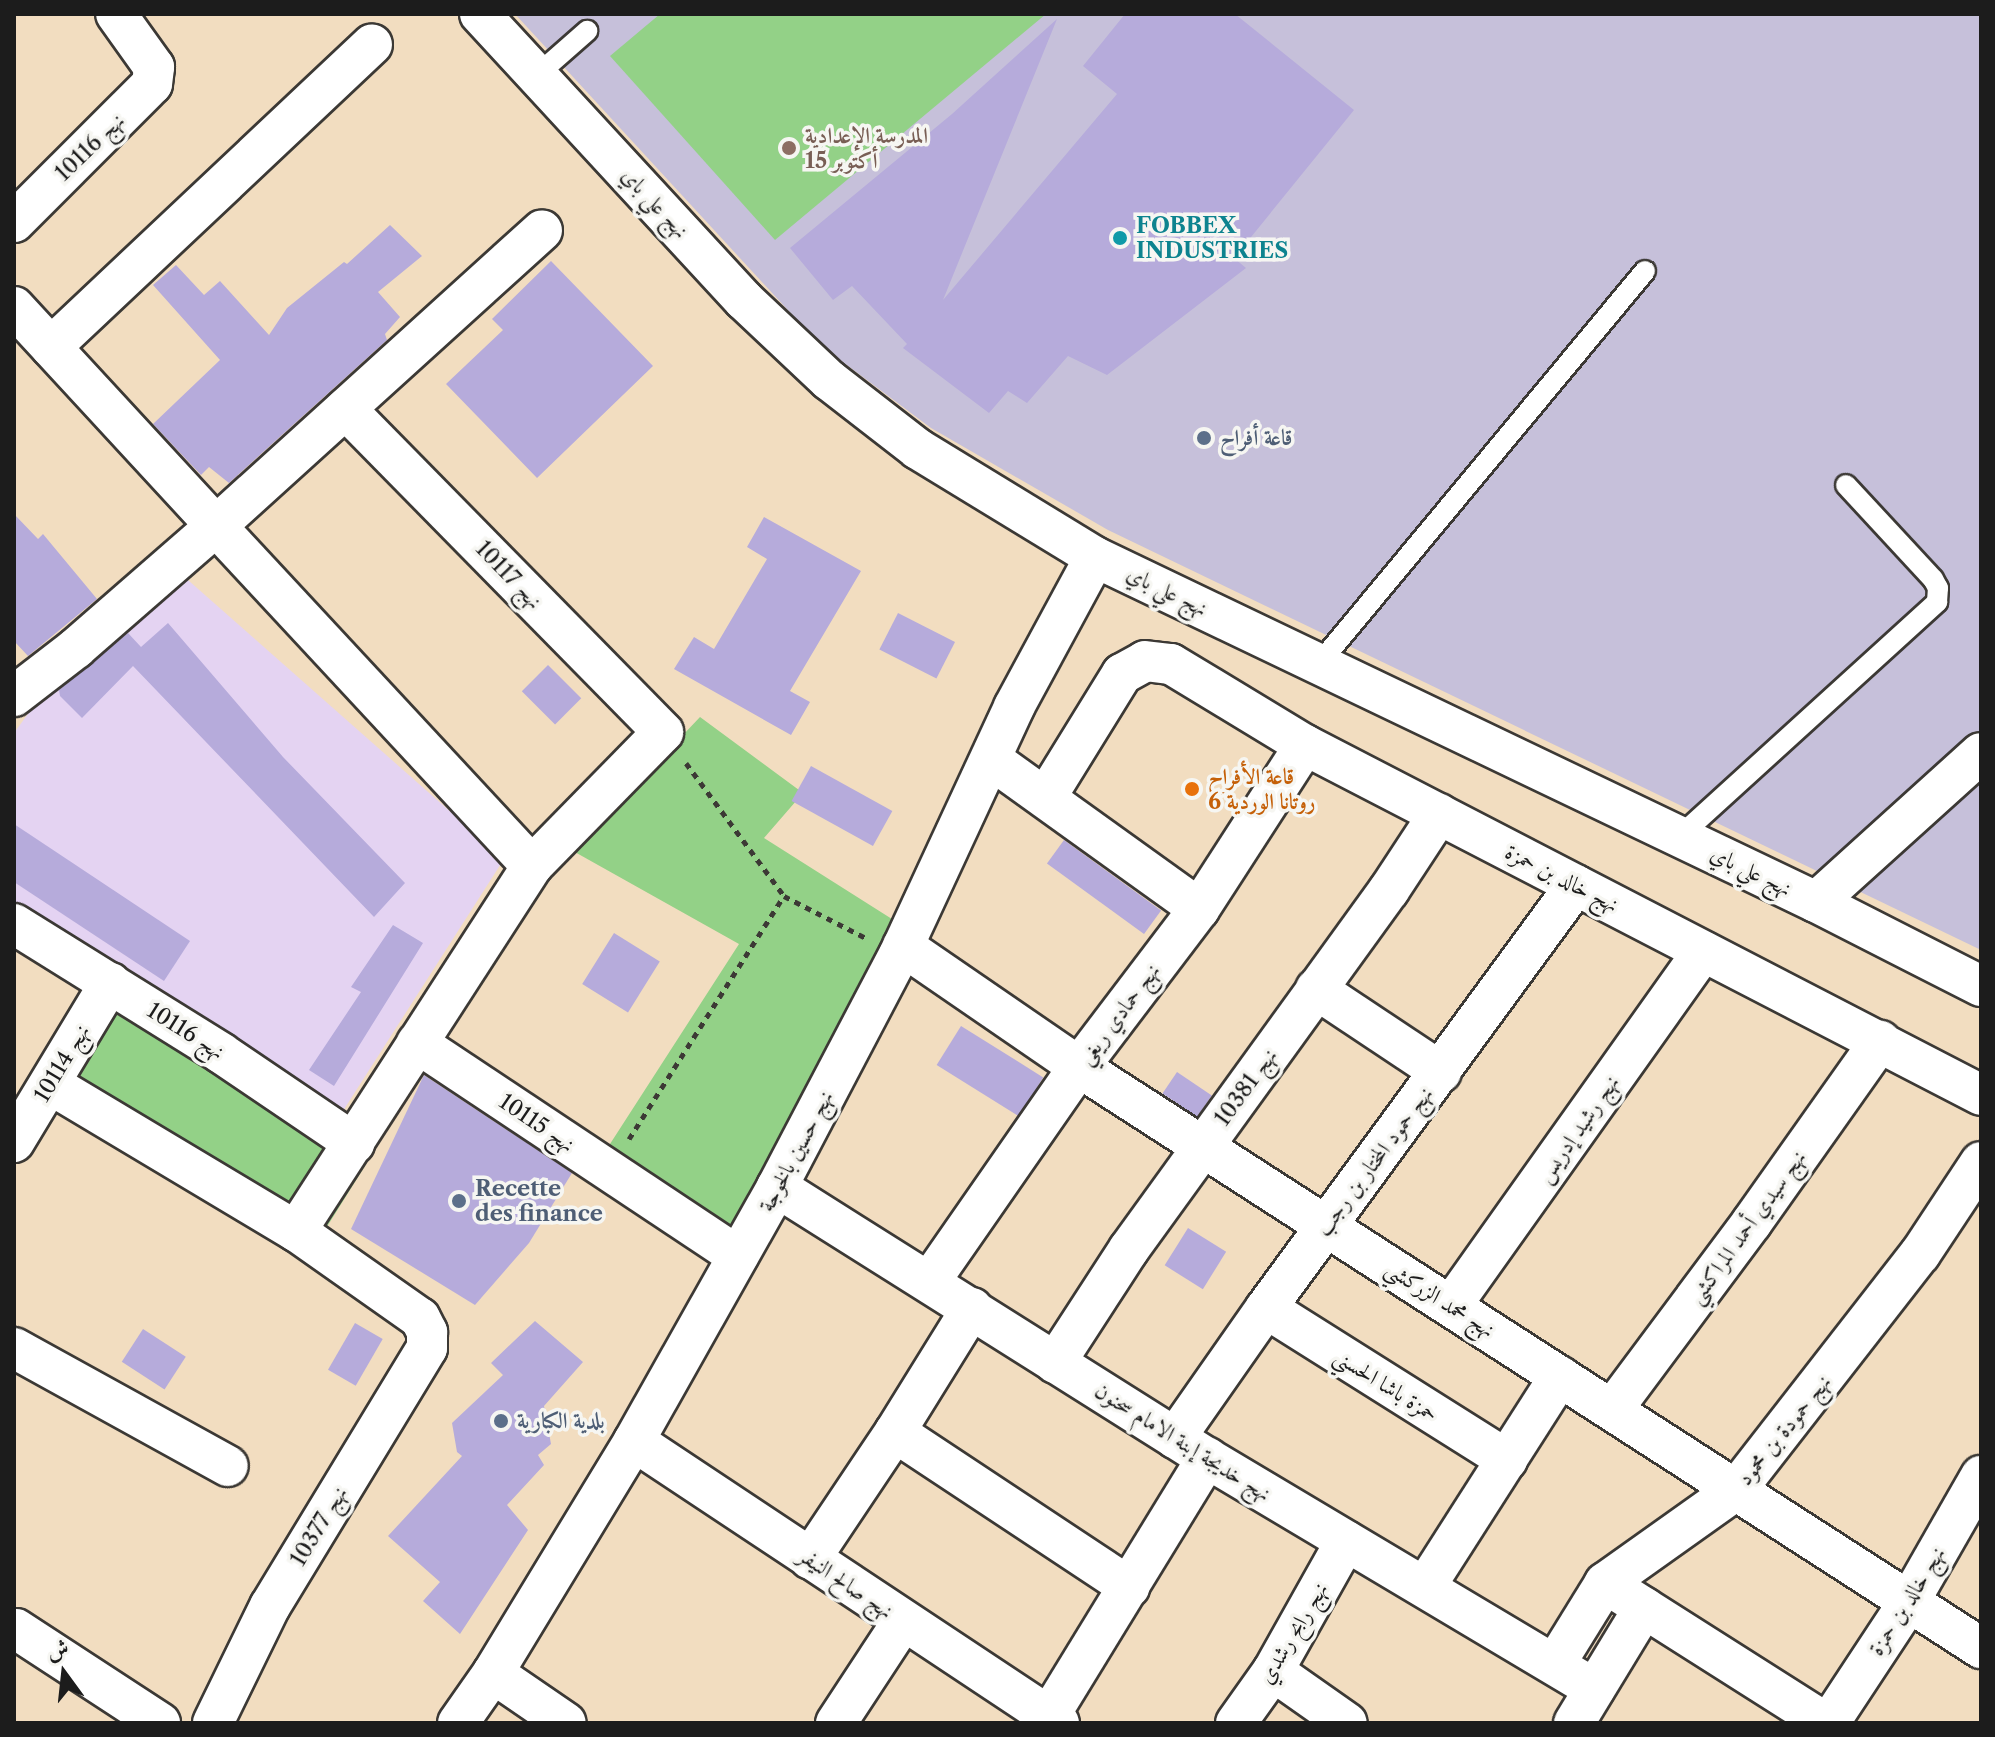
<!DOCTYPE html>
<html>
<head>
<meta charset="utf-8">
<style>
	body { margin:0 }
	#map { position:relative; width:1995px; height:1737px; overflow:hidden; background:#f2ddc0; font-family:"Libre Caslon Text",Amiri,serif }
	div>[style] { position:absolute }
	.built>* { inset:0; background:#e4d3f2 }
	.industrial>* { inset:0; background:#c6c0da }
	.green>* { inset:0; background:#93d187; transform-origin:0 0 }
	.building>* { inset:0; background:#b6abdb; transform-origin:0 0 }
	.path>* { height:5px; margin-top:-2.5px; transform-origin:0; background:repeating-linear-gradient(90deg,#3c3935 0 6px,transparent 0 12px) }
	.roads { filter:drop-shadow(2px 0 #3c3935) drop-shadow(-2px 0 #3c3935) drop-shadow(0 2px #3c3935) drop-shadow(0 -2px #3c3935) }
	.lane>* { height:20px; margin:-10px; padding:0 10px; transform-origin:10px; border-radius:10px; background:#fff }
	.street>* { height:40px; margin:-20px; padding:0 20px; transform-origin:20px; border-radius:20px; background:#fff }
	.dots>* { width:22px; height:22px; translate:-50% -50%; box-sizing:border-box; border:4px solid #f6f6f2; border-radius:50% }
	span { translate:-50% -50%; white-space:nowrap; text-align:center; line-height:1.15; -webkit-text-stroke:7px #f6f6f2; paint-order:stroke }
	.education-label { font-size:22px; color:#785e54; font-weight:700 }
	.left { translate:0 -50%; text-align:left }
	.street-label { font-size:22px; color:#1c1c1c }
	.culture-label { font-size:22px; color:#0d838f; font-weight:700 }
	.service-label { font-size:22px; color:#4e5e75; font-weight:700 }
	.food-label { font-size:22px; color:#c56008; font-weight:700 }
	.frame { position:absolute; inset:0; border:16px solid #1c1c1c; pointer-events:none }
	.north { position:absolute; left:24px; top:1633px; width:80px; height:80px; -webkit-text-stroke:6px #f6f6f2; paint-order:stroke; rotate:345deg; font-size:22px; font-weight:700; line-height:32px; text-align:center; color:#1c1c1c }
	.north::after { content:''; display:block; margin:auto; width:28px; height:36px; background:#1c1c1c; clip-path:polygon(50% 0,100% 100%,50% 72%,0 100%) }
</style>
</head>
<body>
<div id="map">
	<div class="built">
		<div style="clip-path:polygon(180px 573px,504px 859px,341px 1114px,14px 905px,14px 733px,33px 707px)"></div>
	</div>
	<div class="industrial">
		<div style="clip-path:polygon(515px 14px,1981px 14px,1981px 950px,1108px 530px,931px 428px,820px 345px)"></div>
	</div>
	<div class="green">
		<div style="clip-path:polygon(660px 14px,1046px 14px,775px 240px,610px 56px)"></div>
		<div style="clip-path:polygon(700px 717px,803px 793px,764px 838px,903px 926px,720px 1263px,590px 1175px,739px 944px,573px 851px)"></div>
		<div style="left:95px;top:996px;width:319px;height:113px;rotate:32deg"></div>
	</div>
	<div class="building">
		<div style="clip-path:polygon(1125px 14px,1235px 14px,1354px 110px,1234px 258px,1246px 268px,1107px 375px,1068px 356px,1027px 403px,1008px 391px,989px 413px,903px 348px,907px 344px,852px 286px,833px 300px,790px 248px,952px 114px,1057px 19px,943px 300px,1117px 94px,1083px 66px)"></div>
		<div style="clip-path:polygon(390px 225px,422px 256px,378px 292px,400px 317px,385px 334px,387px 340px,229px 483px,209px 467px,201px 475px,153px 424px,220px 360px,153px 285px,176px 265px,204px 295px,220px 281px,269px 335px,287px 308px,344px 262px,347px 264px)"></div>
		<div style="clip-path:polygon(551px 261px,653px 366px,537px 478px,446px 384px,503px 330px,492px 319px)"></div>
		<div style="clip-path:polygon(14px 514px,38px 539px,43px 534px,97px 599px,28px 656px,14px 641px)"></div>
		<div style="clip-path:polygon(764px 517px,861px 571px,790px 691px,810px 702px,791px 735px,674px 669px,694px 637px,714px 649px,767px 559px,747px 547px)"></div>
		<div style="left:898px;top:613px;width:64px;height:41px;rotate:27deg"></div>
		<div style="clip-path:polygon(168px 623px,283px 757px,405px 883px,374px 917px,133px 666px,82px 718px,60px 696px,59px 690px,128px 633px,141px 647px)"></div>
		<div style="left:548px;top:665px;width:47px;height:37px;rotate:45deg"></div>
		<div style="left:811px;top:766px;width:93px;height:40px;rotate:29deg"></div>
		<div style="clip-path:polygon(14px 824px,190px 941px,164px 981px,14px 882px)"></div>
		<div style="left:1064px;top:840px;width:120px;height:29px;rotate:36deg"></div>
		<div style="clip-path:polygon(393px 925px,423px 943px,334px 1086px,309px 1070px,361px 992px,351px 987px)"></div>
		<div style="left:614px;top:933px;width:54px;height:60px;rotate:32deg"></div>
		<div style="left:961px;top:1026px;width:97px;height:46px;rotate:32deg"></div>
		<div style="left:1177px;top:1072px;width:42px;height:26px;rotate:34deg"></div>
		<div style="clip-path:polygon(424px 1075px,572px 1173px,529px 1243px,475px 1305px,351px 1229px)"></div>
		<div style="left:1188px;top:1228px;width:45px;height:44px;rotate:32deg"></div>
		<div style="clip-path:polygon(535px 1321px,583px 1362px,544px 1406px,551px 1444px,538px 1455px,544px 1465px,507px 1505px,528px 1530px,460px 1634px,423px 1601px,440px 1582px,388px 1536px,462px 1456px,457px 1452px,452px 1423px,503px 1375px,491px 1363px)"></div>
		<div style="left:355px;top:1323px;width:32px;height:54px;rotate:30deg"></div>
		<div style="left:143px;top:1329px;width:51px;height:39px;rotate:33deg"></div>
	</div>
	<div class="path">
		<div style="left:686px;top:763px;width:165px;rotate:53.6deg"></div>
		<div style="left:784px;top:896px;width:92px;rotate:27.1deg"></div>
		<div style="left:629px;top:1139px;width:288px;rotate:-57.5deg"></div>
	</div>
	<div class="roads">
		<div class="lane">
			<div style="left:537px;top:75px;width:67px;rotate:-41.3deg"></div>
			<div style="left:1318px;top:665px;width:512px;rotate:-50.31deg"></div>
			<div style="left:1680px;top:836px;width:348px;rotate:-42.3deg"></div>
			<div style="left:1937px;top:602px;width:14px;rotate:-86deg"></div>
			<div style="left:1938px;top:588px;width:10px;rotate:-119deg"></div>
			<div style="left:1933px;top:579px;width:128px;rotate:-132.8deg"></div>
		</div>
		<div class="street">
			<div style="left:480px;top:14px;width:389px;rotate:47.3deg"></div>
			<div style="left:744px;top:300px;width:117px;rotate:43.3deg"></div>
			<div style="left:829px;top:380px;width:113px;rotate:37.8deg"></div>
			<div style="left:918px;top:449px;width:207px;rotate:31.4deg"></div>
			<div style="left:1095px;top:557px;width:799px;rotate:25.57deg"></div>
			<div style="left:1816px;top:902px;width:185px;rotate:27deg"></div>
			<div style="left:14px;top:222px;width:195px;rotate:-45deg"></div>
			<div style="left:152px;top:84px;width:17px;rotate:-83deg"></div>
			<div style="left:154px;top:67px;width:65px;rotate:-125.6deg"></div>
			<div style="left:14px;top:307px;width:298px;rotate:47.3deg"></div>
			<div style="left:216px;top:526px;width:440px;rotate:-42.2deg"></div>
			<div style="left:51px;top:347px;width:441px;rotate:-43.3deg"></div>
			<div style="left:14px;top:696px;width:78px;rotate:-37.7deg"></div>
			<div style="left:76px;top:648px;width:186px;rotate:-41.1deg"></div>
			<div style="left:216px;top:526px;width:464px;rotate:47.1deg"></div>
			<div style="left:532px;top:866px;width:187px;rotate:-45.6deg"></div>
			<div style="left:663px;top:732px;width:453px;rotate:-134.5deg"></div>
			<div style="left:992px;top:760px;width:255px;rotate:35.7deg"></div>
			<div style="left:1046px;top:797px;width:145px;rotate:-58.3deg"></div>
			<div style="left:1122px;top:674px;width:26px;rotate:-29deg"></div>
			<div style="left:1145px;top:661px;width:26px;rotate:7deg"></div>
			<div style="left:1171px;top:664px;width:157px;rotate:31.2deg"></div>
			<div style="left:1305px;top:745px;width:761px;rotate:27.37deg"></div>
			<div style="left:1816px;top:902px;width:222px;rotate:-42.1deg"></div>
			<div style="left:14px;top:924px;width:244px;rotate:31.9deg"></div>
			<div style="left:221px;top:1053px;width:161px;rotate:34.1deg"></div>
			<div style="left:903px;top:946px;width:214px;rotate:34.5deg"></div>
			<div style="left:1079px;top:1067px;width:1073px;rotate:32.79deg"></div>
			<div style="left:1316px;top:989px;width:150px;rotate:33.6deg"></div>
			<div style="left:417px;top:1043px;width:385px;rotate:33.6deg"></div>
			<div style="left:50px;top:1084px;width:287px;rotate:30.9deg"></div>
			<div style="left:296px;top:1231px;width:151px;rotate:35.1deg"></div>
			<div style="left:420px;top:1318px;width:16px;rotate:63deg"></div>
			<div style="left:427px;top:1332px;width:16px;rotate:90deg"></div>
			<div style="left:427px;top:1348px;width:302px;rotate:121.3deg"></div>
			<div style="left:270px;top:1606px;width:130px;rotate:116deg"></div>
			<div style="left:14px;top:1142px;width:186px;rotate:-58.9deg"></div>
			<div style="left:777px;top:1187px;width:508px;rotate:32.22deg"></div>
			<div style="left:1207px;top:1458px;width:451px;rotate:30.8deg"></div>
			<div style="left:296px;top:1231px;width:435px;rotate:-57.1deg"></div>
			<div style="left:930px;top:1281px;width:261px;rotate:-55.2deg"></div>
			<div style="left:1079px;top:1067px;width:198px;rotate:-52.8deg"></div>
			<div style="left:1199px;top:909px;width:195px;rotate:-57.1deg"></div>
			<div style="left:1451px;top:1306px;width:435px;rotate:-54.6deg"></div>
			<div style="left:1266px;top:1308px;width:285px;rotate:32.2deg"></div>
			<div style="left:14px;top:1348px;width:244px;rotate:28.9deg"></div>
			<div style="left:1055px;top:1363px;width:136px;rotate:-57deg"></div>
			<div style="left:1129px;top:1249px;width:443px;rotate:-54.1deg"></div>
			<div style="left:1389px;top:890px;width:91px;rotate:-56.7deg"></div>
			<div style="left:1612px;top:1410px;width:234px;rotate:-53.3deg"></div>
			<div style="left:1752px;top:1222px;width:222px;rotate:-54.7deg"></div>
			<div style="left:895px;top:1432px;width:281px;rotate:33.5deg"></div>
			<div style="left:1175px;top:1438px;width:159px;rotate:-55deg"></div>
			<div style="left:1266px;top:1308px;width:524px;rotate:-53.76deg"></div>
			<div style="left:634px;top:1441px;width:510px;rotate:33.57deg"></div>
			<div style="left:810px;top:1559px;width:153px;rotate:-56.2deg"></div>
			<div style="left:895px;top:1432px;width:146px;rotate:-58.2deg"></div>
			<div style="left:1605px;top:1583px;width:262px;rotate:32.4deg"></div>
			<div style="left:1425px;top:1587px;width:250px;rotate:-57.4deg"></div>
			<div style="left:16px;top:1629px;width:172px;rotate:33.1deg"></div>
			<div style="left:1555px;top:1664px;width:95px;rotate:-58.3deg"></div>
			<div style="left:1605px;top:1583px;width:161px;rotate:-35.4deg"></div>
			<div style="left:1736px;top:1490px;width:299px;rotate:-52.1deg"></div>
			<div style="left:1920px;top:1254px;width:110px;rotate:-56.5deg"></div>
			<div style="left:1273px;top:1671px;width:90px;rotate:35.1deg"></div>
			<div style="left:493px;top:1673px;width:88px;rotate:34.4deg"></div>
			<div style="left:1049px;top:1716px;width:303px;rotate:-58.5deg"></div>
			<div style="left:458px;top:1723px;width:61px;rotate:-55deg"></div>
			<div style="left:493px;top:1673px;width:271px;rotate:-58.7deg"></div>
			<div style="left:634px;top:1441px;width:291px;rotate:-60.6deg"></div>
			<div style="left:777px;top:1187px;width:262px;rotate:-62.3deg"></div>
			<div style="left:899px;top:955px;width:273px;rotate:-65.1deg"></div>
			<div style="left:1014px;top:707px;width:170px;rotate:-61.6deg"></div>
			<div style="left:836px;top:1723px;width:122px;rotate:-56.7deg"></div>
			<div style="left:1236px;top:1723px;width:64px;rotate:-54.6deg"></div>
			<div style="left:1273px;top:1671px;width:149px;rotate:-60.7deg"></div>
			<div style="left:1574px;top:1723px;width:135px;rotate:-58.7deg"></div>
			<div style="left:1829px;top:1723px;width:147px;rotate:-56.6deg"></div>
			<div style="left:1910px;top:1600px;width:143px;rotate:-60.2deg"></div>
		</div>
	</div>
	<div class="dots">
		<div style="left:789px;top:148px;background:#8d6e63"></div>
		<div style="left:1120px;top:238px;background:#0f9aa8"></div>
		<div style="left:1204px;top:438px;background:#5c6f8a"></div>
		<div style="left:1192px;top:789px;background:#e8710a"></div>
		<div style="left:459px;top:1201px;background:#5c6f8a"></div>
		<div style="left:501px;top:1421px;background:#5c6f8a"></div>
	</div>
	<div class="education-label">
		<span class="left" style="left:805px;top:148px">المدرسة الإعدادية<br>15 أكتوبر</span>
	</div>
	<div class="street-label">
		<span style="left:90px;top:147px;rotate:-44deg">نهج 10116</span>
		<span style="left:655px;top:203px;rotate:47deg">نهج علي باي</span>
		<span style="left:509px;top:575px;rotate:46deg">نهج 10117</span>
		<span style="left:1167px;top:591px;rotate:26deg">نهج علي باي</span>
		<span style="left:1751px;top:871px;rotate:26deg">نهج علي باي</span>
		<span style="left:1562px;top:878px;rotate:27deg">نهج خالد بن حمزة</span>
		<span style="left:1119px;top:1014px;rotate:-53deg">نهج حمادي ريغي</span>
		<span style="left:186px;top:1031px;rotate:32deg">نهج 10116</span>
		<span style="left:62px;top:1063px;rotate:-59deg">نهج 10114</span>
		<span style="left:1246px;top:1087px;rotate:-54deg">نهج 10381</span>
		<span style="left:537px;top:1123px;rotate:34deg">نهج 10115</span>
		<span style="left:1578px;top:1129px;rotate:-55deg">نهج رشيد إدريس</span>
		<span style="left:796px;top:1151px;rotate:-62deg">نهج حسين بالخوجة</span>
		<span style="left:1374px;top:1161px;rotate:-53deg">نهج حمود المختار بن رجب</span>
		<span style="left:1747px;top:1227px;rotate:-54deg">نهج سيدي أحمد المراكشي</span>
		<span style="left:1440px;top:1299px;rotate:32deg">نهج محمد الزركشي</span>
		<span style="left:1386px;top:1385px;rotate:32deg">حمزة باشا الحسني</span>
		<span style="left:1784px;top:1430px;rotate:-51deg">نهج حمودة بن محمود</span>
		<span style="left:1183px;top:1442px;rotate:32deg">نهج خديجة إبنة الامام سحنون</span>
		<span style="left:319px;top:1526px;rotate:-59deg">نهج 10377</span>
		<span style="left:846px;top:1583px;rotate:34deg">نهج صالح النيفر</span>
		<span style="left:1907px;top:1601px;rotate:-58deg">نهج خالد بن حمزة</span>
		<span style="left:1293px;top:1633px;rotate:-59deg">نهج رابح رشدي</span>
	</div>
	<div class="culture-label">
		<span class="left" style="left:1136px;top:238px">FOBBEX<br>INDUSTRIES</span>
	</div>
	<div class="service-label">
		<span class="left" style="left:1220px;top:438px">قاعة أفراح</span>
		<span class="left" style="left:475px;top:1201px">Recette<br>des finance</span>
		<span class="left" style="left:517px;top:1421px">بلدية الكبارية</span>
	</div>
	<div class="food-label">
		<span class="left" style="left:1208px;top:789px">قاعة الأفراح<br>روتانا الوردية 6</span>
	</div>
	<div class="frame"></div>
	<div class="north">ش</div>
</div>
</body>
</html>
